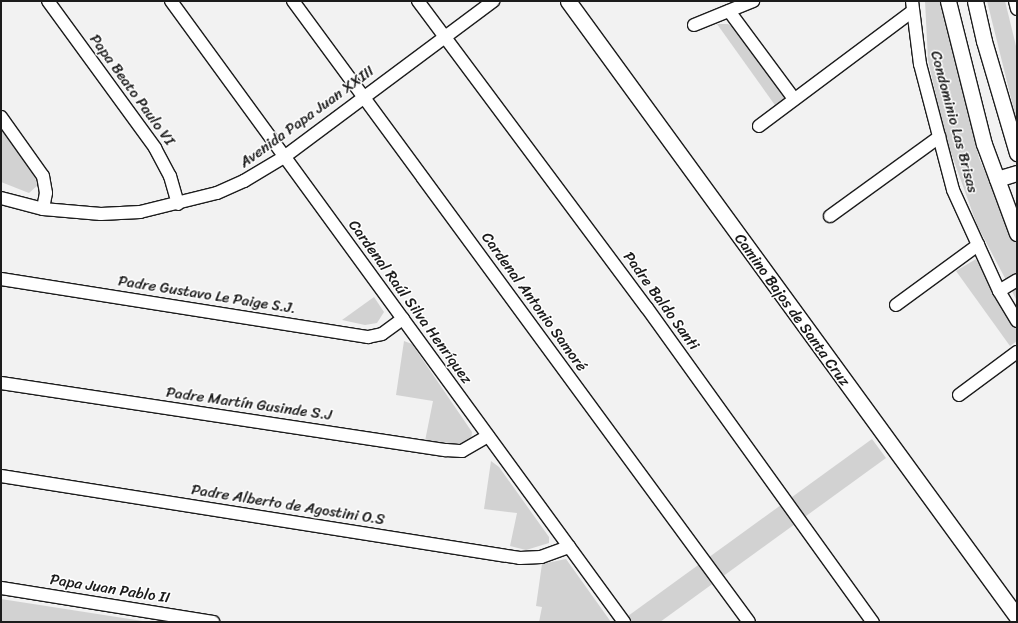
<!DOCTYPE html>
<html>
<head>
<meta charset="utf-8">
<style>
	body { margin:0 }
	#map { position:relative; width:1018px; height:623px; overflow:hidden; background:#f2f2f2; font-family:Sriracha,sans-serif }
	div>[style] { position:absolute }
	.green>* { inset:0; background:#d2d2d2 }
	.roads { filter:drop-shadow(1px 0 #1c1c1c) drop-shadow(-1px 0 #1c1c1c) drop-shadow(0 1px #1c1c1c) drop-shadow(0 -1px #1c1c1c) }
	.minor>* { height:12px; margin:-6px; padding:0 6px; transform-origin:6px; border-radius:6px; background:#fff }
	.tertiary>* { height:15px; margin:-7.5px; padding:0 7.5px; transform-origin:7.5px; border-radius:7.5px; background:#fff }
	span { translate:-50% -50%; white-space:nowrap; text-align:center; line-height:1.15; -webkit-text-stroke:3px #fff; paint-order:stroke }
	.street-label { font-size:15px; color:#1c1c1c }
	.frame { position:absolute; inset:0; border:2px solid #1c1c1c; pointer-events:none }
</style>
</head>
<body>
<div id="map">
	<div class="green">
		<div style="clip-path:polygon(925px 1px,942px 1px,979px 158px,1017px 244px,1017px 301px,977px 225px,946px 139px,928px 60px)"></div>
		<div style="clip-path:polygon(987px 1px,1005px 1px,1017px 50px,1017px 122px)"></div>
		<div style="clip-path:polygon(717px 24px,728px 24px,734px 28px,785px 98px,785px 103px,777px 108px)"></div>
		<div style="clip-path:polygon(1px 128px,32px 171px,38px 185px,29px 193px,1px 182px)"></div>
		<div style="clip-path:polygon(976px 259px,1017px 327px,1017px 341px,1010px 346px,956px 271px)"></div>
		<div style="clip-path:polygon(374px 297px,384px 312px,377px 323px,365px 325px,342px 320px)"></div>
		<div style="clip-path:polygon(404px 341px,412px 344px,472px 432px,471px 440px,460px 444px,425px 441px,433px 401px,396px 395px)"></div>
		<div style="clip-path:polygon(872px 439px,886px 458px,660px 622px,632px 622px,628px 616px)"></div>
		<div style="clip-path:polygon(491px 461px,499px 467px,549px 537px,549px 543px,526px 550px,510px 546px,517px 513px,484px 509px)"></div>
		<div style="clip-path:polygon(566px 559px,611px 622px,539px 622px,542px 607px,536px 606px,542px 564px)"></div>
		<div style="clip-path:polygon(1px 599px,149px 622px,1px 622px)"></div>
	</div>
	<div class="roads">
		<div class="minor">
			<div style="left:48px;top:1px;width:182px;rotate:53.9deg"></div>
			<div style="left:155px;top:148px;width:32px;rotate:62deg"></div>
			<div style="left:170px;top:176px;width:29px;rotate:74deg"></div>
			<div style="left:171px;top:1px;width:769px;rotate:53.89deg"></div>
			<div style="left:293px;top:1px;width:770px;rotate:53.71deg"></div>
			<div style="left:418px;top:1px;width:383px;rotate:53.3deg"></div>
			<div style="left:647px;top:308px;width:387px;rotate:54.3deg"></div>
			<div style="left:912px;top:1px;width:64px;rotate:82.8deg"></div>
			<div style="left:920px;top:64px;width:130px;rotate:75.3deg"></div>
			<div style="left:953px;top:190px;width:111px;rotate:65.5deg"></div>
			<div style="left:999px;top:291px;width:35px;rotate:59deg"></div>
			<div style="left:1015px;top:1px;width:8px;rotate:76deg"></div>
			<div style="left:729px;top:11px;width:109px;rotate:53.5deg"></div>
			<div style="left:694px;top:25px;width:64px;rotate:-22.1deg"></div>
			<div style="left:1px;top:117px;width:72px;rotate:54.6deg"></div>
			<div style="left:43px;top:176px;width:17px;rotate:80deg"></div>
			<div style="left:46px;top:193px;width:16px;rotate:101deg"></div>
			<div style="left:759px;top:126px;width:192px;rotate:-36.8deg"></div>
			<div style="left:1px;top:198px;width:43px;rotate:14.7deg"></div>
			<div style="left:43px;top:209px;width:58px;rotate:4.9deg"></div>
			<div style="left:101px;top:214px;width:39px;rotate:-3deg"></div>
			<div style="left:140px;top:212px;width:79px;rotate:-13.9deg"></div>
			<div style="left:217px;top:193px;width:30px;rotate:-24deg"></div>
			<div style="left:244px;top:181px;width:47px;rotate:-31deg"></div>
			<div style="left:284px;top:157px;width:261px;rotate:-36.7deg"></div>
			<div style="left:830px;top:216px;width:135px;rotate:-35.9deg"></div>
			<div style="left:1px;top:279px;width:372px;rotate:9deg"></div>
			<div style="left:368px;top:337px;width:14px;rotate:-12deg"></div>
			<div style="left:382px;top:334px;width:26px;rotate:-36deg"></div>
			<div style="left:999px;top:291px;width:21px;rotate:-31deg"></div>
			<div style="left:896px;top:305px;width:102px;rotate:-36.2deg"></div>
			<div style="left:1px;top:383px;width:450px;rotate:8.6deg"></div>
			<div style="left:446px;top:450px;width:16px;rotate:4deg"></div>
			<div style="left:462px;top:451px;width:30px;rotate:-30deg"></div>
			<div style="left:959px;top:395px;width:72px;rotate:-36.6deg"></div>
			<div style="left:1px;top:476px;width:525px;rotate:8.98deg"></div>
			<div style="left:520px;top:558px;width:21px;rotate:-3deg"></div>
			<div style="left:541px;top:557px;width:30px;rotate:-20deg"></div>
			<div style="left:1px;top:588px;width:215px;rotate:9.1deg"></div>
		</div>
		<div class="tertiary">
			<div style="left:568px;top:1px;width:762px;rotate:53.91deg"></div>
			<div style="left:948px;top:1px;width:147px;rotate:75.9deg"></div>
			<div style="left:984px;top:144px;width:95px;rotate:69.7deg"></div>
			<div style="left:975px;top:1px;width:41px;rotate:77.3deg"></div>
			<div style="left:984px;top:41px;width:117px;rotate:73.6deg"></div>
			<div style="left:997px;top:179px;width:21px;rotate:-17deg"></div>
		</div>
	</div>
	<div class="street-label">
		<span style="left:132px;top:90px;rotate:54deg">Papa Beato Paulo VI</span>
		<span style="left:307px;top:117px;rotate:-36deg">Avenida Papa Juan XXIII</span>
		<span style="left:954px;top:122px;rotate:75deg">Condominio Las Brisas</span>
		<span style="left:207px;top:295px;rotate:9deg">Padre Gustavo Le Paige S.J.</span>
		<span style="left:661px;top:301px;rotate:54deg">Padre Baldo Santi</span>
		<span style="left:410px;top:302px;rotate:54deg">Cardenal Raúl Silva Henríquez</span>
		<span style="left:534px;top:302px;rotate:54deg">Cardenal Antonio Samoré</span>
		<span style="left:792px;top:310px;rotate:54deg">Camino Bajos de Santa Cruz</span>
		<span style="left:249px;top:404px;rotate:8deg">Padre Martín Gusinde S.J</span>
		<span style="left:288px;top:505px;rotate:9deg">Padre Alberto de Agostini O.S</span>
		<span style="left:110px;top:589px;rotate:9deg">Papa Juan Pablo II</span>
	</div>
	<div class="frame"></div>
</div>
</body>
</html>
